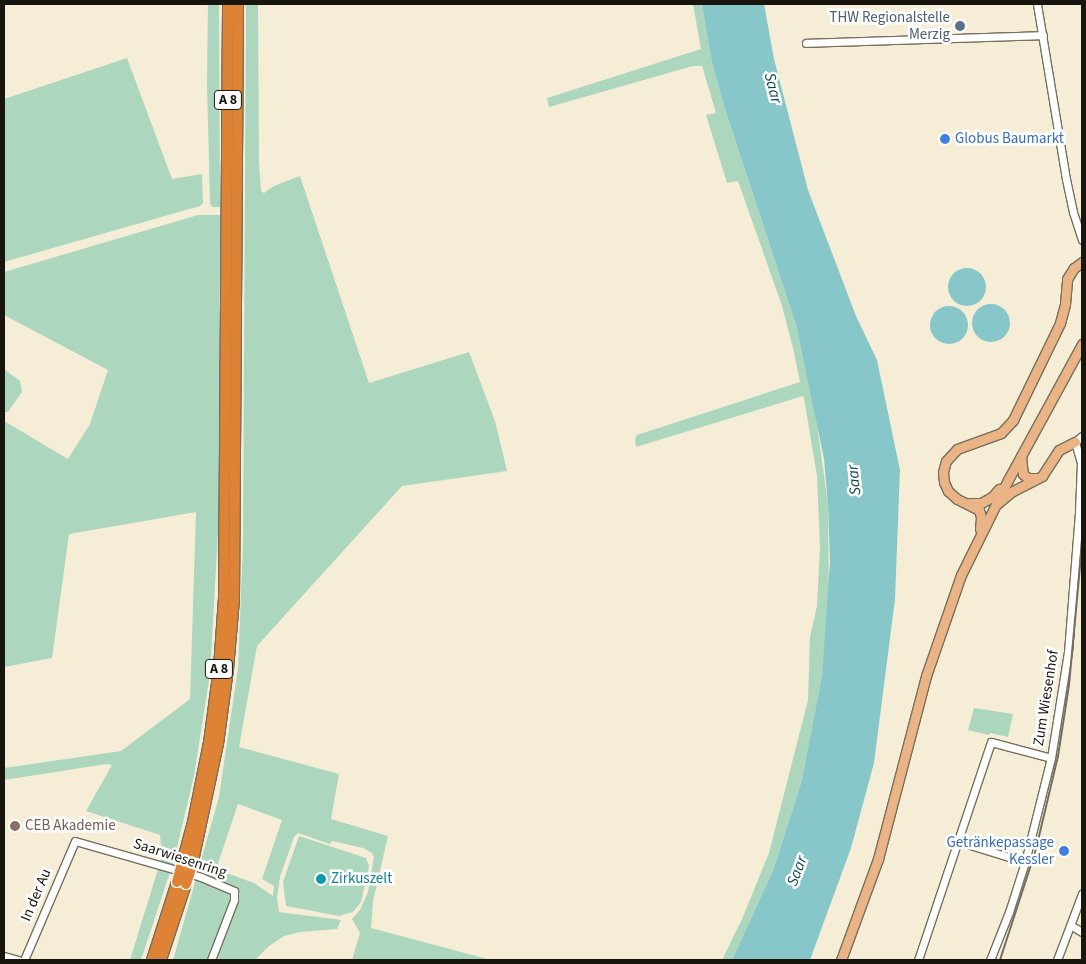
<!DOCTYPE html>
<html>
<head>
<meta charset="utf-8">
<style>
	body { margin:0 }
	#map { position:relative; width:1086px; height:964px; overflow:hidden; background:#f6edd7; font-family:"Source Sans 3",sans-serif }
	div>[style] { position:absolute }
	.green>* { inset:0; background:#acd7be }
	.water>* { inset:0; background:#88c7c9 }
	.round { border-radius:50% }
	.roads { filter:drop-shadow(1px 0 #766f5c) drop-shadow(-1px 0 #766f5c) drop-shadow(0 1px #766f5c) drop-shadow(0 -1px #766f5c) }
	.minor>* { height:7px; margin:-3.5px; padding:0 3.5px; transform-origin:3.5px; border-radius:3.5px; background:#fff }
	.major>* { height:9px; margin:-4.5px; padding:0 4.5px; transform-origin:4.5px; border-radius:4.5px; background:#ebb486 }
	.highway>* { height:10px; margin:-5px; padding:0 5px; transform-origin:5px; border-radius:5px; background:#de8236 }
	.rail>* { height:2px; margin:-1px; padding:0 1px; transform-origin:1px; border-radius:1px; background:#736e61 }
	.bridges { filter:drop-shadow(1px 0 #fff) drop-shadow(-1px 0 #fff) drop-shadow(0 1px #fff) drop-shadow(0 -1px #fff) }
	.highway-bridge>* { height:10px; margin:-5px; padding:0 5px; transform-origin:5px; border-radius:5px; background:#de8236 }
	.dots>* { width:14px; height:14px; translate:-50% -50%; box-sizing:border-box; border:2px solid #fff; border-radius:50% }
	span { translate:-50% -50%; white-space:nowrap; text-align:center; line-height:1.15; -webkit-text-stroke:5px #fff; paint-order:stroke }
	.shield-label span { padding:1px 4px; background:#fff; border:1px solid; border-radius:4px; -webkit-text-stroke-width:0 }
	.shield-label { font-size:14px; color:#18150e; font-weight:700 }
	.service-label { font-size:15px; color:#4e5e75 }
	.right { translate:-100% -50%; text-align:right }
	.shop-label { font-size:15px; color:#366cbe }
	.left { translate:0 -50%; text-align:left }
	.street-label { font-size:15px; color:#18150e }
	.education-label { font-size:15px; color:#785e54 }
	.culture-label { font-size:15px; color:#0d838f }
	.water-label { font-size:16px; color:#0e484a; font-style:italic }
	.frame { position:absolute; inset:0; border:5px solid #18150e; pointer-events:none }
</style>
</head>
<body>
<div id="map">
	<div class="green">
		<div style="clip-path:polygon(208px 4px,219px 4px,220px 207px,212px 207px,210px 203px,207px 83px)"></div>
		<div style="clip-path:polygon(evenodd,246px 4px,258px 4px,259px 162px,261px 191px,264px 193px,274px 186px,300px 176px,369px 383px,469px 352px,495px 421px,507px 471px,402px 486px,257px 646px,239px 747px,339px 774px,331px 819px,388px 836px,373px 901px,371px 928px,491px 960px,352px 960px,360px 933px,352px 919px,360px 910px,368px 892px,374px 857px,372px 853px,363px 848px,332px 841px,330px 844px,298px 833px,294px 837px,280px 877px,277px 898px,279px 912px,341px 920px,337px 929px,300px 932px,284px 936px,269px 946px,255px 960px,223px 960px,209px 956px,208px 960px,173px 960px,219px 797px,238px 668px,243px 542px,246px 4px,238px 804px,282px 820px,262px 879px,274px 886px,273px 896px,254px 883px,216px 869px,238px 804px)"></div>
		<div style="clip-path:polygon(693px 4px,702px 4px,725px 109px,797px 328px,813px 396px,828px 504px,829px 599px,822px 678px,811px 738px,802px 780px,774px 868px,732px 960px,722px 960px,742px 919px,769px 853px,808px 700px,810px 637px,817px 606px,820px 548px,817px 476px,804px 398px,803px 396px,636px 447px,635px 439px,637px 435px,800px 382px,793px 348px,782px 306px,738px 181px,727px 183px,706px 115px,716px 113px,702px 66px,693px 66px,549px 107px,547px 98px,701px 49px)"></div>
		<div style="clip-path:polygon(127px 58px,172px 179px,202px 174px,203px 203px,200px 206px,4px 262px,4px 99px)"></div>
		<div style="clip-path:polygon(198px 215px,220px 215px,219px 515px,210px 674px,194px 776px,174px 860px,141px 960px,130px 960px,162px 856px,160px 835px,86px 811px,112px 765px,107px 764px,4px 780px,4px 768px,121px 751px,190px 699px,196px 512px,69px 534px,52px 658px,4px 667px,4px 421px,68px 459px,90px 424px,108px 370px,4px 315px,4px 272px)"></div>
		<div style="clip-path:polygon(4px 369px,20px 381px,22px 392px,8px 412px,4px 412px)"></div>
		<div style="clip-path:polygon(974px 708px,1013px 714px,1008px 737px,990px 733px,989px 735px,968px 730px)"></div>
		<div style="clip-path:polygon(299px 836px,366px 858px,369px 866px,361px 902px,353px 912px,339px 916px,286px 906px,283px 882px)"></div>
	</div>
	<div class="water">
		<div style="clip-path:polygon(702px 4px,764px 4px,774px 59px,808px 190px,856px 316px,877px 360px,900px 470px,895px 599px,874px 763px,851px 848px,810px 960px,732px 960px,774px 868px,802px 780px,822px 677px,830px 562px,828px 504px,824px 459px,797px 328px,725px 109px,712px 61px)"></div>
		<div class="round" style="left:948px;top:268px;width:38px;height:38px"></div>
		<div class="round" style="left:972px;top:304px;width:38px;height:38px"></div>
		<div class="round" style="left:930px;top:306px;width:38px;height:38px"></div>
	</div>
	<div class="roads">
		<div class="minor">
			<div style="left:1037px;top:4px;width:177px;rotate:80.6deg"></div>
			<div style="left:1066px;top:179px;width:34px;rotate:78deg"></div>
			<div style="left:1073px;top:212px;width:29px;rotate:72deg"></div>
			<div style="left:806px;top:43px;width:237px;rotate:-1.9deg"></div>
			<div style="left:957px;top:841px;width:71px;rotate:17.2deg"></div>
			<div style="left:1072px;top:926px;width:12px;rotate:31deg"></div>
			<div style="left:4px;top:956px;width:15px;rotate:16deg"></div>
			<div style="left:24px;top:960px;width:129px;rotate:-66.8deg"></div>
			<div style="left:75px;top:841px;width:131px;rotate:15.9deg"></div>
			<div style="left:201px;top:877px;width:36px;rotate:23deg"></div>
			<div style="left:234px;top:891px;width:9px;rotate:90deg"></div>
			<div style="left:234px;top:900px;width:64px;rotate:111deg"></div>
			<div style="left:918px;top:960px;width:230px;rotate:-71.5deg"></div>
			<div style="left:991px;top:742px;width:62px;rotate:14.9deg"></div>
			<div style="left:990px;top:960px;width:52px;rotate:-68.4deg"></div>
			<div style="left:1009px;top:912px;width:52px;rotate:-72.3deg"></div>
			<div style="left:1025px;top:862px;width:107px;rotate:-76deg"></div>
			<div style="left:1051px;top:758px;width:107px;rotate:-80.9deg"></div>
			<div style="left:1068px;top:652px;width:140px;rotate:-85.5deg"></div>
			<div style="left:1079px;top:512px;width:49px;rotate:-87.7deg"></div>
			<div style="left:1081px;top:463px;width:22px;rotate:-106deg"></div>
			<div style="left:1075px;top:442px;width:9px;rotate:-41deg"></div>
			<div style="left:1057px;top:960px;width:71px;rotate:-69.3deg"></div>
		</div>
		<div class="major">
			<div style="left:1021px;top:456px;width:18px;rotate:84deg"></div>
			<div style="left:1023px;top:474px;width:6px;rotate:39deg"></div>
			<div style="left:1028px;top:478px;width:10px"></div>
			<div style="left:970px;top:503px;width:11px"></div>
			<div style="left:981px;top:503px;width:13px;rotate:-29deg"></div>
			<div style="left:992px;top:497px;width:11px;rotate:-49deg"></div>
			<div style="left:998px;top:503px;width:17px;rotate:-40deg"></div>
			<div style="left:1011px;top:492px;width:35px;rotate:-27deg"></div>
			<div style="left:1042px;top:476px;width:31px;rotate:-57deg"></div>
			<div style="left:1059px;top:450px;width:18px;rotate:-27deg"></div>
			<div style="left:980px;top:529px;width:12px;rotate:-85deg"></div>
			<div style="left:981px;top:517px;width:7px;rotate:-106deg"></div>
			<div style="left:979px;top:510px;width:25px;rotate:-153deg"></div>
			<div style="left:957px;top:499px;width:12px;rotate:-138deg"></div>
			<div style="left:948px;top:491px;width:10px;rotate:-114deg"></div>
			<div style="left:944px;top:482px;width:10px;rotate:-96deg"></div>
			<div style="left:943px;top:472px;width:11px;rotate:-75deg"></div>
			<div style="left:946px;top:461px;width:16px;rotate:-47deg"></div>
			<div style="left:957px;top:449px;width:47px;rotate:-20deg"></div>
			<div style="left:1001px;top:433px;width:18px;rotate:-47deg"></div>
			<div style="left:1013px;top:420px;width:108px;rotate:-64.1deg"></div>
			<div style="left:1060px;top:323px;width:20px;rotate:-75deg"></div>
			<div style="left:1065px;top:304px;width:25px;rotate:-85deg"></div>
			<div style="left:1067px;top:279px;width:13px;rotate:-58deg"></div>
			<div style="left:1074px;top:268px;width:10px;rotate:-37deg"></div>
			<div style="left:841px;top:960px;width:108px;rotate:-69.9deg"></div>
			<div style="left:878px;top:859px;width:189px;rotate:-75.3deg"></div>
			<div style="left:926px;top:676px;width:107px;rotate:-70.9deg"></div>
			<div style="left:961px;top:575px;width:106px;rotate:-63.7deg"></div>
			<div style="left:1008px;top:480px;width:155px;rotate:-61.4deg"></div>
		</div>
		<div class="highway">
			<div style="left:182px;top:863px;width:42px;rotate:-75deg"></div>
			<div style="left:193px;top:822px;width:81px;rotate:-78.6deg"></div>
			<div style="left:209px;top:743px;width:76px;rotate:-82.4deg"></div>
			<div style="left:219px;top:668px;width:69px;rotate:-85.9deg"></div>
			<div style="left:224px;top:599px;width:595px;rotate:-89.61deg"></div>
			<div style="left:192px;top:866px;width:125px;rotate:-78deg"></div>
			<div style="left:218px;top:744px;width:76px;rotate:-82.4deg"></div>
			<div style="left:228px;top:669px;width:70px;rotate:-85.1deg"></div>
			<div style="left:234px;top:599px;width:595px;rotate:-89.61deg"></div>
			<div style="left:152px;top:960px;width:82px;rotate:-72.2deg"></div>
			<div style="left:161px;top:960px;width:80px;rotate:-71.8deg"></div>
		</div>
	</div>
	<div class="rail">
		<div style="left:1000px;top:960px;width:117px;rotate:-72deg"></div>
		<div style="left:1036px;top:849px;width:96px;rotate:-76.7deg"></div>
		<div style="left:1058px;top:756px;width:72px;rotate:-81.2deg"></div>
		<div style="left:1069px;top:685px;width:141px;rotate:-84.7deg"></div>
	</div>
	<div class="bridges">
		<div class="highway-bridge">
			<div style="left:177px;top:882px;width:20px;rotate:-75deg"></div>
			<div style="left:186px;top:884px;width:19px;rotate:-72deg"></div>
		</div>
	</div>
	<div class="dots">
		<div style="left:960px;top:26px;background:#5c6f8a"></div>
		<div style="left:945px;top:139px;background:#3f7fe0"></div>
		<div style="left:15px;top:826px;background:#8d6e63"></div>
		<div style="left:1064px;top:851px;background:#3f7fe0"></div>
		<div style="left:321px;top:879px;background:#0f9aa8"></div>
	</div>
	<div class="shield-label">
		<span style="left:228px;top:100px">A 8</span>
		<span style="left:219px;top:669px">A 8</span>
	</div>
	<div class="service-label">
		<span class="right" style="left:950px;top:26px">THW Regionalstelle<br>Merzig</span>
	</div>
	<div class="shop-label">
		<span class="left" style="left:955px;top:139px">Globus Baumarkt</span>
		<span class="right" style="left:1054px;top:851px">Getränkepassage<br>Kessler</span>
	</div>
	<div class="street-label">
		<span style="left:1046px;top:698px;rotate:-81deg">Zum Wiesenhof</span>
		<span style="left:180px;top:858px;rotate:18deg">Saarwiesenring</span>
		<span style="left:36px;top:895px;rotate:-67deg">In der Au</span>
	</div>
	<div class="education-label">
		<span class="left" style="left:25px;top:826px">CEB Akademie</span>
	</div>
	<div class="culture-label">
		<span class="left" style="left:331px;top:879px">Zirkuszelt</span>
	</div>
	<div class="water-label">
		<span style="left:773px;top:88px;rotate:76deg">Saar</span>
		<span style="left:854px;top:480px;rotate:-96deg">Saar</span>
		<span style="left:797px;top:871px;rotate:-70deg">Saar</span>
	</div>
	<div class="frame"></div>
</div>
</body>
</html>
